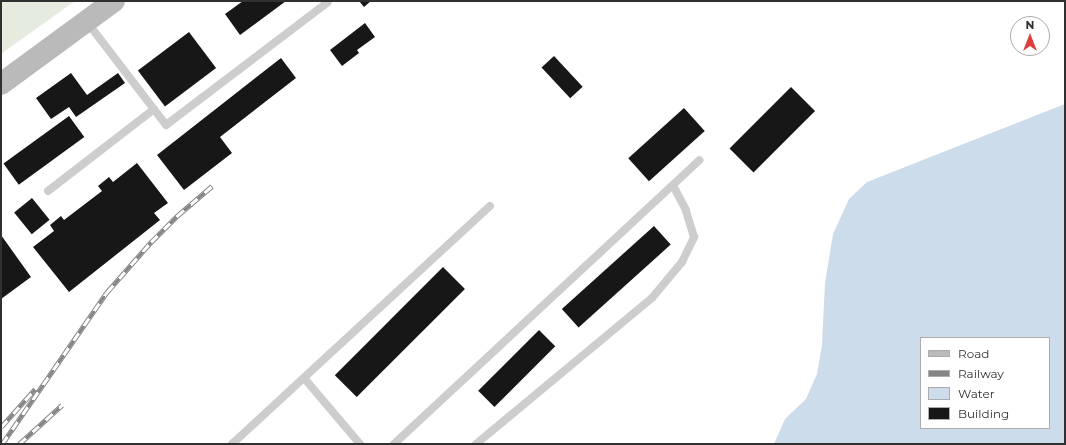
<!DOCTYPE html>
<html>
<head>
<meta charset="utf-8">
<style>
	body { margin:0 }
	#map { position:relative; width:1066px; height:445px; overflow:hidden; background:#fff; font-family:Montserrat,sans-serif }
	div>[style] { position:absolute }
	.green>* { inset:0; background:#e5ecdf }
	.water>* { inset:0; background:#ccdceb }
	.building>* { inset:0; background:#171717; transform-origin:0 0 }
	.service>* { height:8px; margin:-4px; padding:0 4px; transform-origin:4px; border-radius:4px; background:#cdcdcd }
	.secondary>* { height:22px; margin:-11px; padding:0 11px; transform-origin:11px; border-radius:11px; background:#bababa }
	.rail>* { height:4.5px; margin-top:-2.25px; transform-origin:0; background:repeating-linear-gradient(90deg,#fff 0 9px,#858585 0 18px); box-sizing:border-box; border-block:1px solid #858585 }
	span { translate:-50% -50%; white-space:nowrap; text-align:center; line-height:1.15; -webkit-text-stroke:4px #fff; paint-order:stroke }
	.frame { position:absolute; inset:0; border:2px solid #303030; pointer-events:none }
	.legend { position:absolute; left:920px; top:337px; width:130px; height:92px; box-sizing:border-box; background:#fff; border:1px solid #acacac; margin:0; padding:5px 7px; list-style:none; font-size:12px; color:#303030 }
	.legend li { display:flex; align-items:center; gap:8px; height:20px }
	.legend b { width:20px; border:1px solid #acacac }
	.north { position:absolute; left:1010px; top:16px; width:40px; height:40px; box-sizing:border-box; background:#fff; border:1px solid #acacac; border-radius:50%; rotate:0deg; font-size:11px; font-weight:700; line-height:16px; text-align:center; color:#303030 }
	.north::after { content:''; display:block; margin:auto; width:14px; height:18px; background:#dd3f3c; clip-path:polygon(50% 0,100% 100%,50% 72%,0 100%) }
</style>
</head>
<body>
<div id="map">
	<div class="green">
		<div style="clip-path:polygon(1px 1px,75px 1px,1px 54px)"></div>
	</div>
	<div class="water">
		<div style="clip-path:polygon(evenodd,1065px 104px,1065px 444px,774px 444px,785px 419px,806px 399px,817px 374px,822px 345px,825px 283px,833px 234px,849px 199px,867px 182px,1065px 104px,921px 338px,1049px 338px,1049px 428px,921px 428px,921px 338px)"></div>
	</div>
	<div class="building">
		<div style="clip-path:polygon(243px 1px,286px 1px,240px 35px,225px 14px)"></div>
		<div style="clip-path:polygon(359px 1px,371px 1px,364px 7px)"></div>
		<div style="clip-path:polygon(365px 23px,375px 37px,357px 50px,359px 53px,342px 66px,330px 50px)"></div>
		<div style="left:189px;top:32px;width:45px;height:64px;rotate:53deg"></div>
		<div style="left:554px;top:56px;width:42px;height:17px;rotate:47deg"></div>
		<div style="clip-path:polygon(281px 58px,296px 78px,220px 137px,232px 153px,184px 190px,157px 155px)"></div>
		<div style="clip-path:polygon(71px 73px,87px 95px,118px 73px,125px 83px,76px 117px,69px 107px,51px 119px,36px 98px)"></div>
		<div style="left:791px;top:87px;width:34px;height:87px;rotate:45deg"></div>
		<div style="left:684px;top:108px;width:31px;height:75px;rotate:48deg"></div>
		<div style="left:69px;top:116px;width:26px;height:81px;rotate:54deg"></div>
		<div style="clip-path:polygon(137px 163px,168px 203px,154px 213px,160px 220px,69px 292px,33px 247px,54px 231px,50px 225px,61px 216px,64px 220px,102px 191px,98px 186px,109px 177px,113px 182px)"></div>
		<div style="left:32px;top:198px;width:28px;height:23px;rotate:51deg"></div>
		<div style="left:654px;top:226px;width:25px;height:124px;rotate:48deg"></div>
		<div style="clip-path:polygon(1px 235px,31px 277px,1px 299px)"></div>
		<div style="left:443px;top:267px;width:31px;height:153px;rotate:45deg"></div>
		<div style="left:539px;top:330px;width:23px;height:86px;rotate:45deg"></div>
	</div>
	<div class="service">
		<div style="left:87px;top:22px;width:130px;rotate:52.5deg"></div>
		<div style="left:166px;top:125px;width:203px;rotate:-37.2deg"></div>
		<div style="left:48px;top:191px;width:134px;rotate:-37.7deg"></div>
		<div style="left:304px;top:378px;width:87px;rotate:49.7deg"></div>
		<div style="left:232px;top:444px;width:351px;rotate:-42.7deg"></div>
		<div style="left:394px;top:444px;width:417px;rotate:-42.9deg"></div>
		<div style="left:476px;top:444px;width:229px;rotate:-39.7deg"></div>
		<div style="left:652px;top:298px;width:47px;rotate:-50.2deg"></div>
		<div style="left:682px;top:262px;width:28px;rotate:-64deg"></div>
		<div style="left:694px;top:237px;width:28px;rotate:-107deg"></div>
		<div style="left:686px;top:210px;width:27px;rotate:-118deg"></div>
	</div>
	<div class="secondary">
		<div style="left:1px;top:84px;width:140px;rotate:-36.3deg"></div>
	</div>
	<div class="rail">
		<div style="left:1px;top:427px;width:51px;rotate:-48.2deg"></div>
		<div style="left:2px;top:444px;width:185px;rotate:-55.4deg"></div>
		<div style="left:107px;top:292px;width:67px;rotate:-48.7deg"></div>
		<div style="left:151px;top:242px;width:37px;rotate:-45deg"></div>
		<div style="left:177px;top:216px;width:46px;rotate:-40.6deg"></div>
		<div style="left:19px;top:444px;width:58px;rotate:-42.2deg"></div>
	</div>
	<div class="frame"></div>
	<ul class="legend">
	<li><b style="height:5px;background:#bababa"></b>Road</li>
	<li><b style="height:5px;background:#858585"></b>Railway</li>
	<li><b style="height:11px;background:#ccdceb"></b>Water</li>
	<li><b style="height:11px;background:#171717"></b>Building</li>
	</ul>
	<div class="north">N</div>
</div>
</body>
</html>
